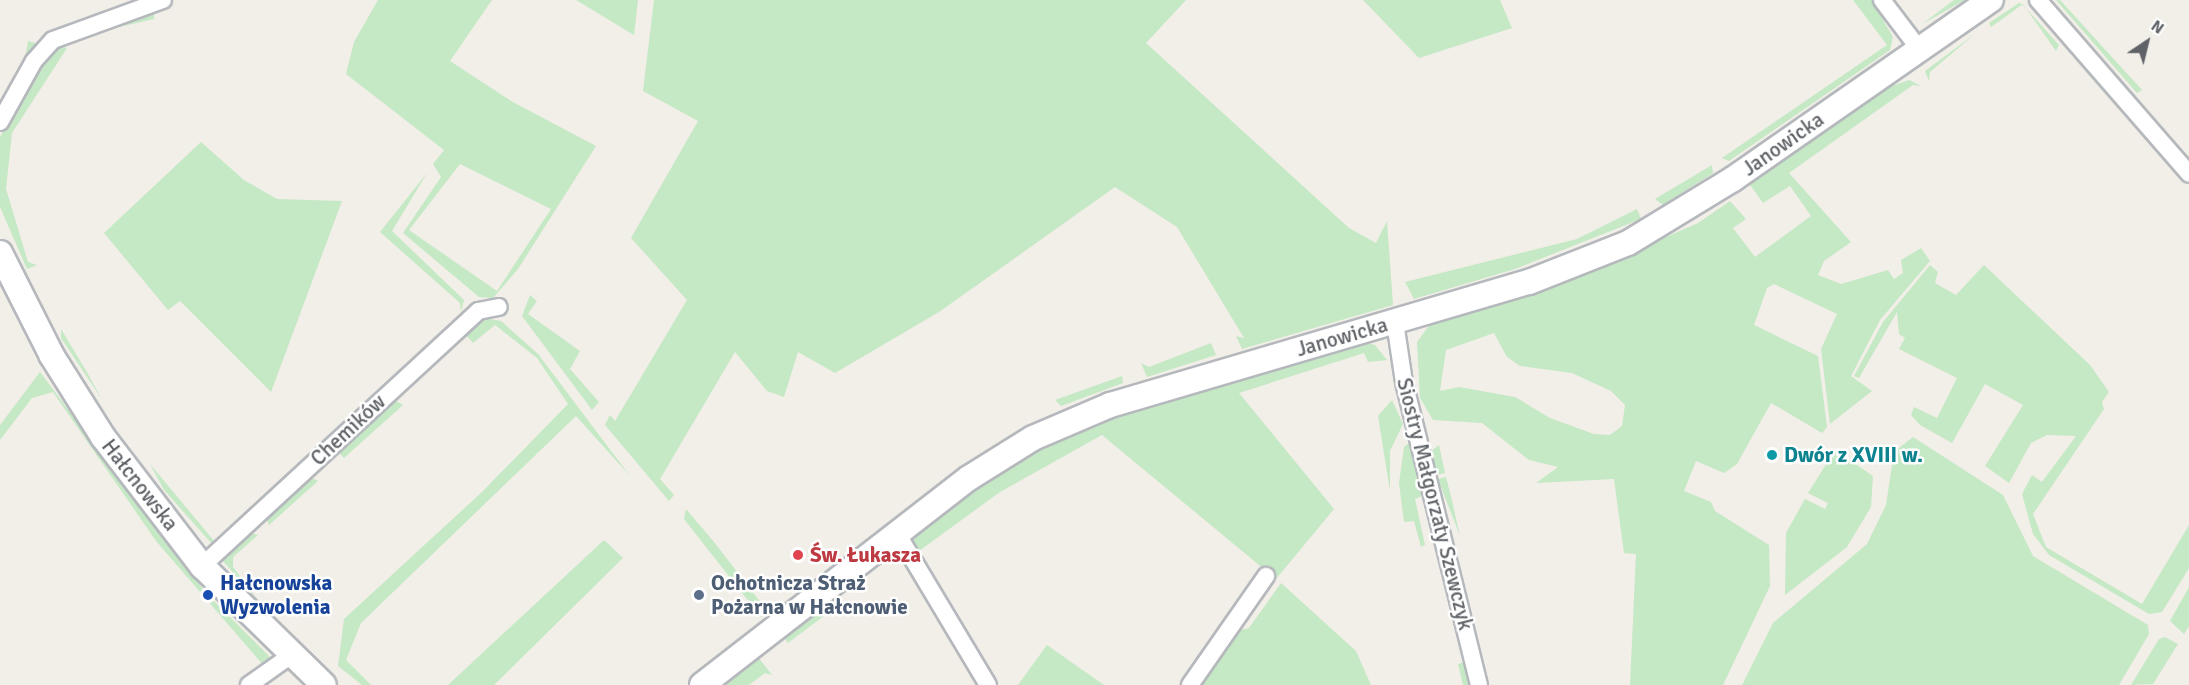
<!DOCTYPE html>
<html>
<head>
<meta charset="utf-8">
<style>
	body { margin:0 }
	#map { position:relative; width:2189px; height:685px; overflow:hidden; background:#f1efe8; font-family:Signika,sans-serif }
	div>[style] { position:absolute }
	.green>* { inset:0; background:#c5e8c5; transform-origin:0 0 }
	.roads { filter:drop-shadow(2px 0 #b5b8bc) drop-shadow(-2px 0 #b5b8bc) drop-shadow(0 2px #b5b8bc) drop-shadow(0 -2px #b5b8bc) }
	.street>* { height:16px; margin:-8px; padding:0 8px; transform-origin:8px; border-radius:8px; background:#fff }
	.secondary>* { height:24px; margin:-12px; padding:0 12px; transform-origin:12px; border-radius:12px; background:#fff }
	.dots>* { width:16px; height:16px; translate:-50% -50%; box-sizing:border-box; border:3px solid #fff; border-radius:50% }
	span { translate:-50% -50%; white-space:nowrap; text-align:center; line-height:1.15; -webkit-text-stroke:5px #fff; paint-order:stroke }
	.street-label { font-size:21px; color:#5f6368 }
	.culture-label { font-size:21px; color:#0d838f; font-weight:700 }
	.left { translate:0 -50%; text-align:left }
	.health-label { font-size:21px; color:#be3a42; font-weight:700 }
	.transit-label { font-size:21px; color:#164399; font-weight:700 }
	.service-label { font-size:21px; color:#4e5e75; font-weight:700 }
	.north { position:absolute; left:2117px; top:12px; width:60px; height:60px; -webkit-text-stroke:4px #fff; paint-order:stroke; rotate:35deg; font-size:16px; font-weight:700; line-height:24px; text-align:center; color:#5f6368 }
	.north::after { content:''; display:block; margin:auto; width:21px; height:27px; background:#5f6368; clip-path:polygon(50% 0,100% 100%,50% 72%,0 100%) }
</style>
</head>
<body>
<div id="map">
	<div class="green">
		<div style="clip-path:polygon(evenodd,378px 0,492px 0,450px 61px,511px 101px,596px 146px,518px 269px,493px 298px,479px 297px,403px 233px,441px 177px,433px 164px,444px 150px,346px 74px,354px 42px,378px 0,460px 164px,551px 209px,497px 291px,409px 230px,460px 164px)"></div>
		<div style="clip-path:polygon(576px 0,638px 0,634px 35px)"></div>
		<div style="clip-path:polygon(654px 0,1186px 0,1146px 43px,1349px 228px,1376px 243px,1387px 221px,1393px 305px,1242px 349px,1236px 336px,1244px 338px,1177px 227px,1115px 187px,939px 312px,835px 373px,798px 352px,784px 397px,767px 391px,735px 352px,660px 479px,674px 495px,669px 501px,605px 425px,610px 415px,615px 421px,687px 300px,631px 238px,698px 121px,643px 91px)"></div>
		<div style="clip-path:polygon(1363px 0,1500px 0,1512px 28px,1419px 58px)"></div>
		<div style="clip-path:polygon(1853px 0,1873px 0,1887px 16px,1883px 20px,1893px 37px,1890px 50px,1729px 161px,1722px 158px,1887px 45px)"></div>
		<div style="clip-path:polygon(1954px 0,1965px 0,1922px 24px)"></div>
		<div style="clip-path:polygon(2056px 0,2060px 0,2142px 90px,2137px 93px)"></div>
		<div style="clip-path:polygon(2019px 3px,2022px 4px,2059px 45px,2056px 51px,2023px 4px,1991px 27px,1989px 23px)"></div>
		<div style="clip-path:polygon(154px 14px,154px 19px,88px 34px,89px 31px)"></div>
		<div style="clip-path:polygon(1976px 33px,1930px 72px,1929px 81px,1925px 71px)"></div>
		<div style="clip-path:polygon(28px 41px,39px 44px,0 106px,26px 53px)"></div>
		<div style="clip-path:polygon(60px 46px,67px 48px,12px 133px,6px 189px,28px 262px,37px 265px,27px 269px,0 207px,0 137px,37px 70px)"></div>
		<div style="left:2077px;top:58px;width:69px;height:2px;rotate:49deg"></div>
		<div style="clip-path:polygon(evenodd,1909px 80px,1921px 86px,1913px 85px,1789px 173px,1851px 242px,1824px 261px,1818px 275px,1841px 284px,1888px 270px,1894px 279px,1903px 273px,1901px 260px,1921px 248px,1930px 261px,1880px 320px,1851px 376px,1872px 391px,1830px 424px,1821px 349px,1837px 314px,1774px 284px,1767px 288px,1754px 325px,1818px 356px,1827px 427px,1822px 433px,1771px 403px,1737px 464px,1724px 473px,1696px 461px,1684px 491px,1711px 502px,1715px 511px,1769px 545px,1770px 586px,1723px 685px,1630px 685px,1636px 554px,1624px 553px,1614px 479px,1536px 483px,1558px 467px,1529px 460px,1482px 423px,1433px 420px,1420px 398px,1417px 342px,1431px 323px,1591px 270px,1698px 223px,1730px 201px,1746px 219px,1733px 228px,1755px 257px,1811px 216px,1790px 186px,1763px 203px,1748px 182px,1881px 90px,1909px 80px,1494px 333px,1507px 357px,1520px 366px,1572px 373px,1611px 391px,1625px 405px,1622px 426px,1610px 435px,1594px 434px,1550px 418px,1515px 397px,1459px 387px,1440px 391px,1446px 350px,1494px 333px)"></div>
		<div style="clip-path:polygon(201px 142px,244px 180px,277px 199px,342px 201px,271px 392px,180px 301px,168px 310px,104px 233px)"></div>
		<div style="clip-path:polygon(1712px 165px,1713px 173px,1663px 205px,1655px 199px)"></div>
		<div style="clip-path:polygon(427px 173px,392px 231px,464px 300px,461px 312px,460px 303px,380px 232px)"></div>
		<div style="clip-path:polygon(1637px 209px,1641px 219px,1515px 269px,1414px 299px,1405px 282px,1577px 239px)"></div>
		<div style="clip-path:polygon(1930px 265px,1938px 272px,1935px 283px,1956px 295px,1984px 265px,2090px 365px,2109px 392px,2102px 402px,2104px 409px,2033px 514px,2046px 547px,2142px 604px,2189px 525px,2189px 568px,2162px 612px,2149px 614px,2049px 555px,2033px 534px,2022px 494px,2032px 475px,2042px 482px,2076px 436px,2047px 435px,2031px 443px,2009px 483px,1985px 466px,2023px 405px,1985px 384px,1952px 443px,1920px 425px,1911px 415px,1914px 407px,1937px 418px,1957px 378px,1899px 349px,1905px 338px,1899px 334px,1897px 312px,1859px 378px,1854px 376px,1883px 322px)"></div>
		<div style="clip-path:polygon(530px 295px,537px 301px,528px 314px,580px 351px,570px 369px,599px 402px,592px 410px,522px 316px)"></div>
		<div style="clip-path:polygon(484px 318px,501px 321px,538px 354px,630px 476px,576px 416px,361px 623px,346px 660px,371px 685px,362px 685px,338px 666px,344px 619px,482px 492px,568px 404px,537px 358px,495px 325px,473px 343px,464px 333px)"></div>
		<div style="clip-path:polygon(61px 329px,88px 374px,101px 398px,61px 338px)"></div>
		<div style="clip-path:polygon(1363px 342px,1375px 345px,1387px 360px,1368px 362px,1364px 353px,1239px 393px,1334px 509px,1276px 579px,1102px 435px,1000px 492px,919px 551px,911px 539px,1031px 450px,1101px 417px)"></div>
		<div style="clip-path:polygon(1211px 343px,1216px 355px,1147px 377px,1141px 363px,1149px 367px)"></div>
		<div style="clip-path:polygon(40px 372px,205px 592px,270px 657px,268px 663px,264px 666px,156px 541px,53px 392px,32px 398px,0 440px,0 425px)"></div>
		<div style="clip-path:polygon(1122px 376px,1123px 383px,1061px 406px,1055px 400px)"></div>
		<div style="clip-path:polygon(394px 400px,403px 405px,344px 458px,339px 453px)"></div>
		<div style="clip-path:polygon(1392px 400px,1403px 424px,1390px 451px,1390px 491px,1378px 416px)"></div>
		<div style="clip-path:polygon(1913px 437px,2003px 495px,2033px 556px,2148px 625px,2149px 634px,2119px 685px,1742px 685px,1773px 623px,1867px 544px,1886px 505px,1894px 452px)"></div>
		<div style="clip-path:polygon(1409px 443px,1422px 496px,1415px 499px,1425px 545px,1421px 547px,1414px 521px,1404px 522px,1399px 483px,1404px 447px)"></div>
		<div style="clip-path:polygon(1439px 445px,1445px 473px,1436px 475px,1430px 452px)"></div>
		<div style="clip-path:polygon(1835px 450px,1873px 476px,1871px 507px,1847px 547px,1785px 595px,1786px 533px,1805px 499px,1825px 509px,1828px 503px,1808px 493px)"></div>
		<div style="clip-path:polygon(150px 464px,215px 542px,213px 545px,164px 490px)"></div>
		<div style="clip-path:polygon(1446px 477px,1452px 501px,1460px 536px,1438px 479px)"></div>
		<div style="clip-path:polygon(312px 478px,318px 481px,269px 525px,266px 518px)"></div>
		<div style="clip-path:polygon(686px 509px,714px 542px,768px 612px,761px 617px,684px 519px)"></div>
		<div style="clip-path:polygon(250px 533px,258px 535px,233px 557px,233px 567px,262px 605px,222px 560px)"></div>
		<div style="clip-path:polygon(604px 540px,623px 558px,494px 685px,448px 685px)"></div>
		<div style="clip-path:polygon(1281px 583px,1356px 651px,1371px 685px,1197px 685px,1236px 631px,1249px 628px)"></div>
		<div style="clip-path:polygon(2189px 587px,2189px 626px,2184px 634px,2170px 621px)"></div>
		<div style="clip-path:polygon(827px 600px,837px 606px,788px 643px,782px 635px)"></div>
		<div style="clip-path:polygon(2165px 637px,2178px 644px,2153px 684px,2131px 685px,2159px 639px)"></div>
		<div style="clip-path:polygon(1047px 645px,1104px 685px,1018px 685px)"></div>
		<div style="clip-path:polygon(758px 657px,772px 675px,765px 673px,749px 685px,722px 685px)"></div>
		<div style="clip-path:polygon(1465px 662px,1470px 685px,1463px 685px,1458px 664px)"></div>
	</div>
	<div class="roads">
		<div class="street">
			<div style="left:1882px;top:0;width:63px;rotate:52.8deg"></div>
			<div style="left:2038px;top:0;width:230px;rotate:49deg"></div>
			<div style="left:0;top:122px;width:70px;rotate:-60.9deg"></div>
			<div style="left:34px;top:61px;width:28px;rotate:-48deg"></div>
			<div style="left:53px;top:40px;width:117px;rotate:-20deg"></div>
			<div style="left:1395px;top:322px;width:61px;rotate:81.5deg"></div>
			<div style="left:1404px;top:382px;width:312px;rotate:76.1deg"></div>
			<div style="left:897px;top:533px;width:177px;rotate:59.1deg"></div>
			<div style="left:202px;top:566px;width:376px;rotate:-42.7deg"></div>
			<div style="left:478px;top:311px;width:21px;rotate:-11deg"></div>
			<div style="left:249px;top:685px;width:50px;rotate:-35.3deg"></div>
			<div style="left:1190px;top:685px;width:133px;rotate:-55.1deg"></div>
		</div>
		<div class="secondary">
			<div style="left:0;top:253px;width:115px;rotate:63.2deg"></div>
			<div style="left:52px;top:356px;width:96px;rotate:57.8deg"></div>
			<div style="left:103px;top:437px;width:163px;rotate:52.5deg"></div>
			<div style="left:202px;top:566px;width:170px;rotate:44.3deg"></div>
			<div style="left:702px;top:685px;width:338px;rotate:-37.8deg"></div>
			<div style="left:969px;top:478px;width:75px;rotate:-32deg"></div>
			<div style="left:1033px;top:438px;width:84px;rotate:-23.2deg"></div>
			<div style="left:1110px;top:405px;width:437px;rotate:-16.4deg"></div>
			<div style="left:1529px;top:282px;width:106px;rotate:-21.5deg"></div>
			<div style="left:1628px;top:243px;width:123px;rotate:-31.4deg"></div>
			<div style="left:1733px;top:179px;width:314px;rotate:-34.8deg"></div>
		</div>
	</div>
	<div class="dots">
		<div style="left:1772px;top:455px;background:#0f9aa8"></div>
		<div style="left:798px;top:555px;background:#e0444e"></div>
		<div style="left:208px;top:595px;background:#1a4fb4"></div>
		<div style="left:699px;top:595px;background:#5c6f8a"></div>
	</div>
	<div class="street-label">
		<span style="left:1783px;top:144px;rotate:-35deg">Janowicka</span>
		<span style="left:1342px;top:337px;rotate:-16deg">Janowicka</span>
		<span style="left:348px;top:430px;rotate:-43deg">Chemików</span>
		<span style="left:140px;top:485px;rotate:52deg">Hałcnowska</span>
		<span style="left:1435px;top:504px;rotate:76deg">Siostry Małgorzaty Szewczyk</span>
	</div>
	<div class="culture-label">
		<span class="left" style="left:1784px;top:455px">Dwór z XVIII w.</span>
	</div>
	<div class="health-label">
		<span class="left" style="left:810px;top:555px">Św. Łukasza</span>
	</div>
	<div class="transit-label">
		<span class="left" style="left:220px;top:595px">Hałcnowska<br>Wyzwolenia</span>
	</div>
	<div class="service-label">
		<span class="left" style="left:711px;top:595px">Ochotnicza Straż<br>Pożarna w Hałcnowie</span>
	</div>
	<div class="north">N</div>
</div>
</body>
</html>
